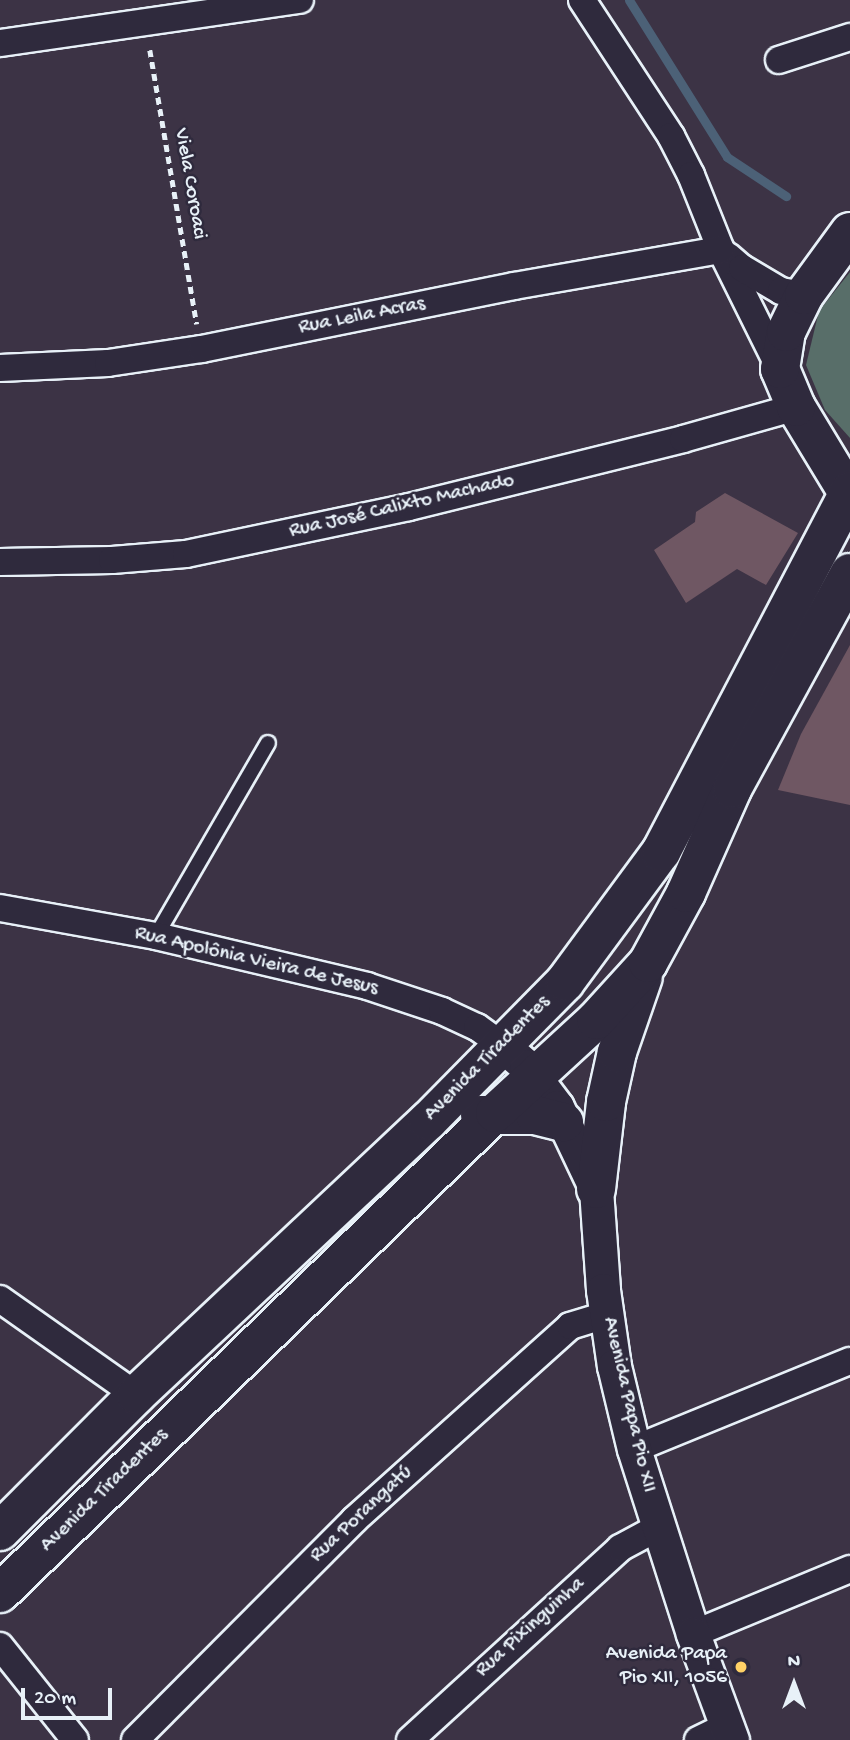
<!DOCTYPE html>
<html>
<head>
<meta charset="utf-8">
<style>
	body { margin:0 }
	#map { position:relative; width:850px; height:1740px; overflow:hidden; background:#3c3345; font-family:"Gochi Hand",sans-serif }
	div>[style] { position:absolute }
	.green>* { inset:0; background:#586e69 }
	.stream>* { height:9px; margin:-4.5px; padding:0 4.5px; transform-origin:4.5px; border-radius:4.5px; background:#4c6177 }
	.building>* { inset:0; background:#6f5763 }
	.path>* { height:4.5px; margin-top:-2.25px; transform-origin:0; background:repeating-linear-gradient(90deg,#e8f1f8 0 7px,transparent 0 12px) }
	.roads { filter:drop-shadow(2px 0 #e8f1f8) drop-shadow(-2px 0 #e8f1f8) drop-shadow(0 2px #e8f1f8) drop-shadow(0 -2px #e8f1f8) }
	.service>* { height:14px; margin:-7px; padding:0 7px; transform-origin:7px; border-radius:7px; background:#2f2a3d }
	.minor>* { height:26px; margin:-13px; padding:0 13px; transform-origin:13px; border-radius:13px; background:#2f2a3d }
	.tertiary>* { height:33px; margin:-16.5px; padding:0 16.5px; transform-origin:16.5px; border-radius:16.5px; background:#2f2a3d }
	.secondary>* { height:38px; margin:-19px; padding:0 19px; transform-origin:19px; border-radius:19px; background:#2f2a3d }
	.dots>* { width:19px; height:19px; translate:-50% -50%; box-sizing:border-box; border:4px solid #2f2a3d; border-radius:50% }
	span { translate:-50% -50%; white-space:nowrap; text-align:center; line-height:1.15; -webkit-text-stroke:5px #2f2a3d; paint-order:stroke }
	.street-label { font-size:21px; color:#e8f1f8 }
	.poi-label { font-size:21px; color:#e8f1f8 }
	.right { translate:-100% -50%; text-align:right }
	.north { position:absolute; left:759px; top:1649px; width:70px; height:70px; -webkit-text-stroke:5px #2f2a3d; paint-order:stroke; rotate:0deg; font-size:19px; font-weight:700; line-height:28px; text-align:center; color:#e8f1f8 }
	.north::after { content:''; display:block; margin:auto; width:24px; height:32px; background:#e8f1f8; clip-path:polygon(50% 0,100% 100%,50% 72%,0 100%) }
	.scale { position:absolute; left:21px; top:1688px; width:91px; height:32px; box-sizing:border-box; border:4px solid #e8f1f8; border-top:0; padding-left:9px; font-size:21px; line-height:24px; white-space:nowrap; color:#e8f1f8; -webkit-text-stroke:5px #2f2a3d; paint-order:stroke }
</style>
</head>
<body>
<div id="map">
	<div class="green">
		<div style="clip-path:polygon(850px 272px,850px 438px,825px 410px,806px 365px,819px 311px)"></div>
	</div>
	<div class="stream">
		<div style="left:629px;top:0;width:185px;rotate:58deg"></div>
		<div style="left:727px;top:157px;width:71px;rotate:33.5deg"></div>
	</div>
	<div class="building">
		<div style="clip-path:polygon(725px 493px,798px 533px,766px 585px,737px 569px,686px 603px,654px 550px,695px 522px,696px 512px)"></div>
		<div style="clip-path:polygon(850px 645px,850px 805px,778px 790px,801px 734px)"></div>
	</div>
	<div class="path">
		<div style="left:150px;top:50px;width:278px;rotate:80.3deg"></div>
	</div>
	<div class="roads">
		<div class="service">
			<div style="left:156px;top:936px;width:223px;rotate:-59.9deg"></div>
		</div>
		<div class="minor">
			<div style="left:582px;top:0;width:163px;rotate:56.8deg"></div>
			<div style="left:671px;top:136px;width:44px;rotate:62.9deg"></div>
			<div style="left:691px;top:175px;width:81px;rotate:68.2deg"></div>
			<div style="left:721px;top:250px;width:133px;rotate:63.6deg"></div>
			<div style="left:0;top:43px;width:303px;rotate:-8.2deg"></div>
			<div style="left:779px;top:60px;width:75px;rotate:-17.9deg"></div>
			<div style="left:728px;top:256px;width:18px;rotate:41deg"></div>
			<div style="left:742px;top:268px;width:45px;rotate:30.5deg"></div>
			<div style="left:781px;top:291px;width:23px;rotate:10deg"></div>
			<div style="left:0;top:368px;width:108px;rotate:-2.7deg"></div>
			<div style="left:108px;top:363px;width:95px;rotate:-8.5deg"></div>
			<div style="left:202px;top:349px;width:318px;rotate:-11.4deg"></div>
			<div style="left:514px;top:286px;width:210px;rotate:-9.9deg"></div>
			<div style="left:0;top:562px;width:112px;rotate:-1deg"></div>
			<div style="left:112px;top:560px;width:74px;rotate:-4.6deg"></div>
			<div style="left:186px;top:554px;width:228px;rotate:-11.9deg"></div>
			<div style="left:409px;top:507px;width:282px;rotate:-13.9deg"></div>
			<div style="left:683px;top:439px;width:117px;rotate:-15.8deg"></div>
			<div style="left:0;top:908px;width:158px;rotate:10.2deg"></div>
			<div style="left:156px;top:936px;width:217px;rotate:13.3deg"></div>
			<div style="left:367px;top:986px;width:79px;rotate:18.4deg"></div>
			<div style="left:442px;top:1011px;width:38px;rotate:25deg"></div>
			<div style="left:477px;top:1027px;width:31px;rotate:36deg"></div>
			<div style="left:0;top:1299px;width:166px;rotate:35.2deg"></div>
			<div style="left:634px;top:1449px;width:233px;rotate:-22.2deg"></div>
			<div style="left:693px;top:1634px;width:170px;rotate:-22.5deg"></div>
			<div style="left:0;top:1646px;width:120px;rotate:51.4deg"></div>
			<div style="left:135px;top:1740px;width:310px;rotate:-45.1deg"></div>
			<div style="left:354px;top:1520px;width:290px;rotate:-41.9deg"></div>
			<div style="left:570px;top:1326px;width:38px;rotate:-17deg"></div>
			<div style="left:410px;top:1740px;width:285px;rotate:-42.4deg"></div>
			<div style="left:620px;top:1548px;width:44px;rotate:-28.3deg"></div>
			<div style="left:698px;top:1740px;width:32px;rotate:-26deg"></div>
		</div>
		<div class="tertiary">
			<div style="left:502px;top:1045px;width:32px;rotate:41deg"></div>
			<div style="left:526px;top:1066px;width:51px;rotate:52.9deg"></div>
			<div style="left:557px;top:1107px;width:91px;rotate:64.6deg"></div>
			<div style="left:596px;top:1189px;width:101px;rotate:86deg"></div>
			<div style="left:603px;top:1290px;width:77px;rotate:81.8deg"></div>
			<div style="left:614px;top:1366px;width:85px;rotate:76.5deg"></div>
			<div style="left:634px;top:1449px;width:194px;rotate:72.3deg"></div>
			<div style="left:693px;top:1634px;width:113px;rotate:69.8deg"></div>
		</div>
		<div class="secondary">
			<div style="left:848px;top:493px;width:100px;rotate:-121.2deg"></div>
			<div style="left:796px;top:407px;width:41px;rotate:-112.8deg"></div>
			<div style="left:780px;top:369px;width:37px;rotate:-81deg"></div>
			<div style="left:786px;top:332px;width:41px;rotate:-64.1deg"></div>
			<div style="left:804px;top:295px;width:78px;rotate:-53.9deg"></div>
			<div style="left:480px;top:1115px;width:55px"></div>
			<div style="left:535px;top:1115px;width:30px;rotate:14deg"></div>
			<div style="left:596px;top:1189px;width:88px;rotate:-83.4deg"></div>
			<div style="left:606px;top:1102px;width:51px;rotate:-77.6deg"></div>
			<div style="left:617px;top:1052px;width:79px;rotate:-70.9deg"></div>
			<div style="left:0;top:1531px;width:192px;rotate:-45deg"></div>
			<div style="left:136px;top:1395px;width:400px;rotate:-43.2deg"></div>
			<div style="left:428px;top:1121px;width:195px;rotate:-45.4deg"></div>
			<div style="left:565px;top:982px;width:162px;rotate:-53.6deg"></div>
			<div style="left:661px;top:852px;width:408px;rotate:-62.4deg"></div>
			<div style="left:0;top:1593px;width:690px;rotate:-44.12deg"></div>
			<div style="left:495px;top:1113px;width:137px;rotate:-42.6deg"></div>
			<div style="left:596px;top:1020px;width:77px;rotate:-47.6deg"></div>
			<div style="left:648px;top:963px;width:80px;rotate:-61.5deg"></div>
			<div style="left:686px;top:893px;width:114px;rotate:-66.1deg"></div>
			<div style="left:732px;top:789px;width:246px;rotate:-61.4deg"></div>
		</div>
	</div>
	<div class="dots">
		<div style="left:741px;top:1667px;background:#ffd166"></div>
	</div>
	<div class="street-label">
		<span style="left:189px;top:184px;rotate:80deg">Viela Coroaci</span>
		<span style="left:362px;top:317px;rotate:-11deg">Rua Leila Acras</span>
		<span style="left:402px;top:507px;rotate:-13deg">Rua José Calixto Machado</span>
		<span style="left:256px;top:962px;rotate:13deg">Rua Apolônia Vieira de Jesus</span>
		<span style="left:488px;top:1059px;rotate:-45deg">Avenida Tiradentes</span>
		<span style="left:628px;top:1405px;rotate:77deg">Avenida Papa Pio XII</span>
		<span style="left:105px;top:1491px;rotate:-44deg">Avenida Tiradentes</span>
		<span style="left:362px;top:1515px;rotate:-43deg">Rua Porangatú</span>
		<span style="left:531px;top:1628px;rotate:-42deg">Rua Pixinguinha</span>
	</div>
	<div class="poi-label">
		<span class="right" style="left:727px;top:1667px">Avenida Papa<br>Pio XII, 1056</span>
	</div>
	<div class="north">N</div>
	<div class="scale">20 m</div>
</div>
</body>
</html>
